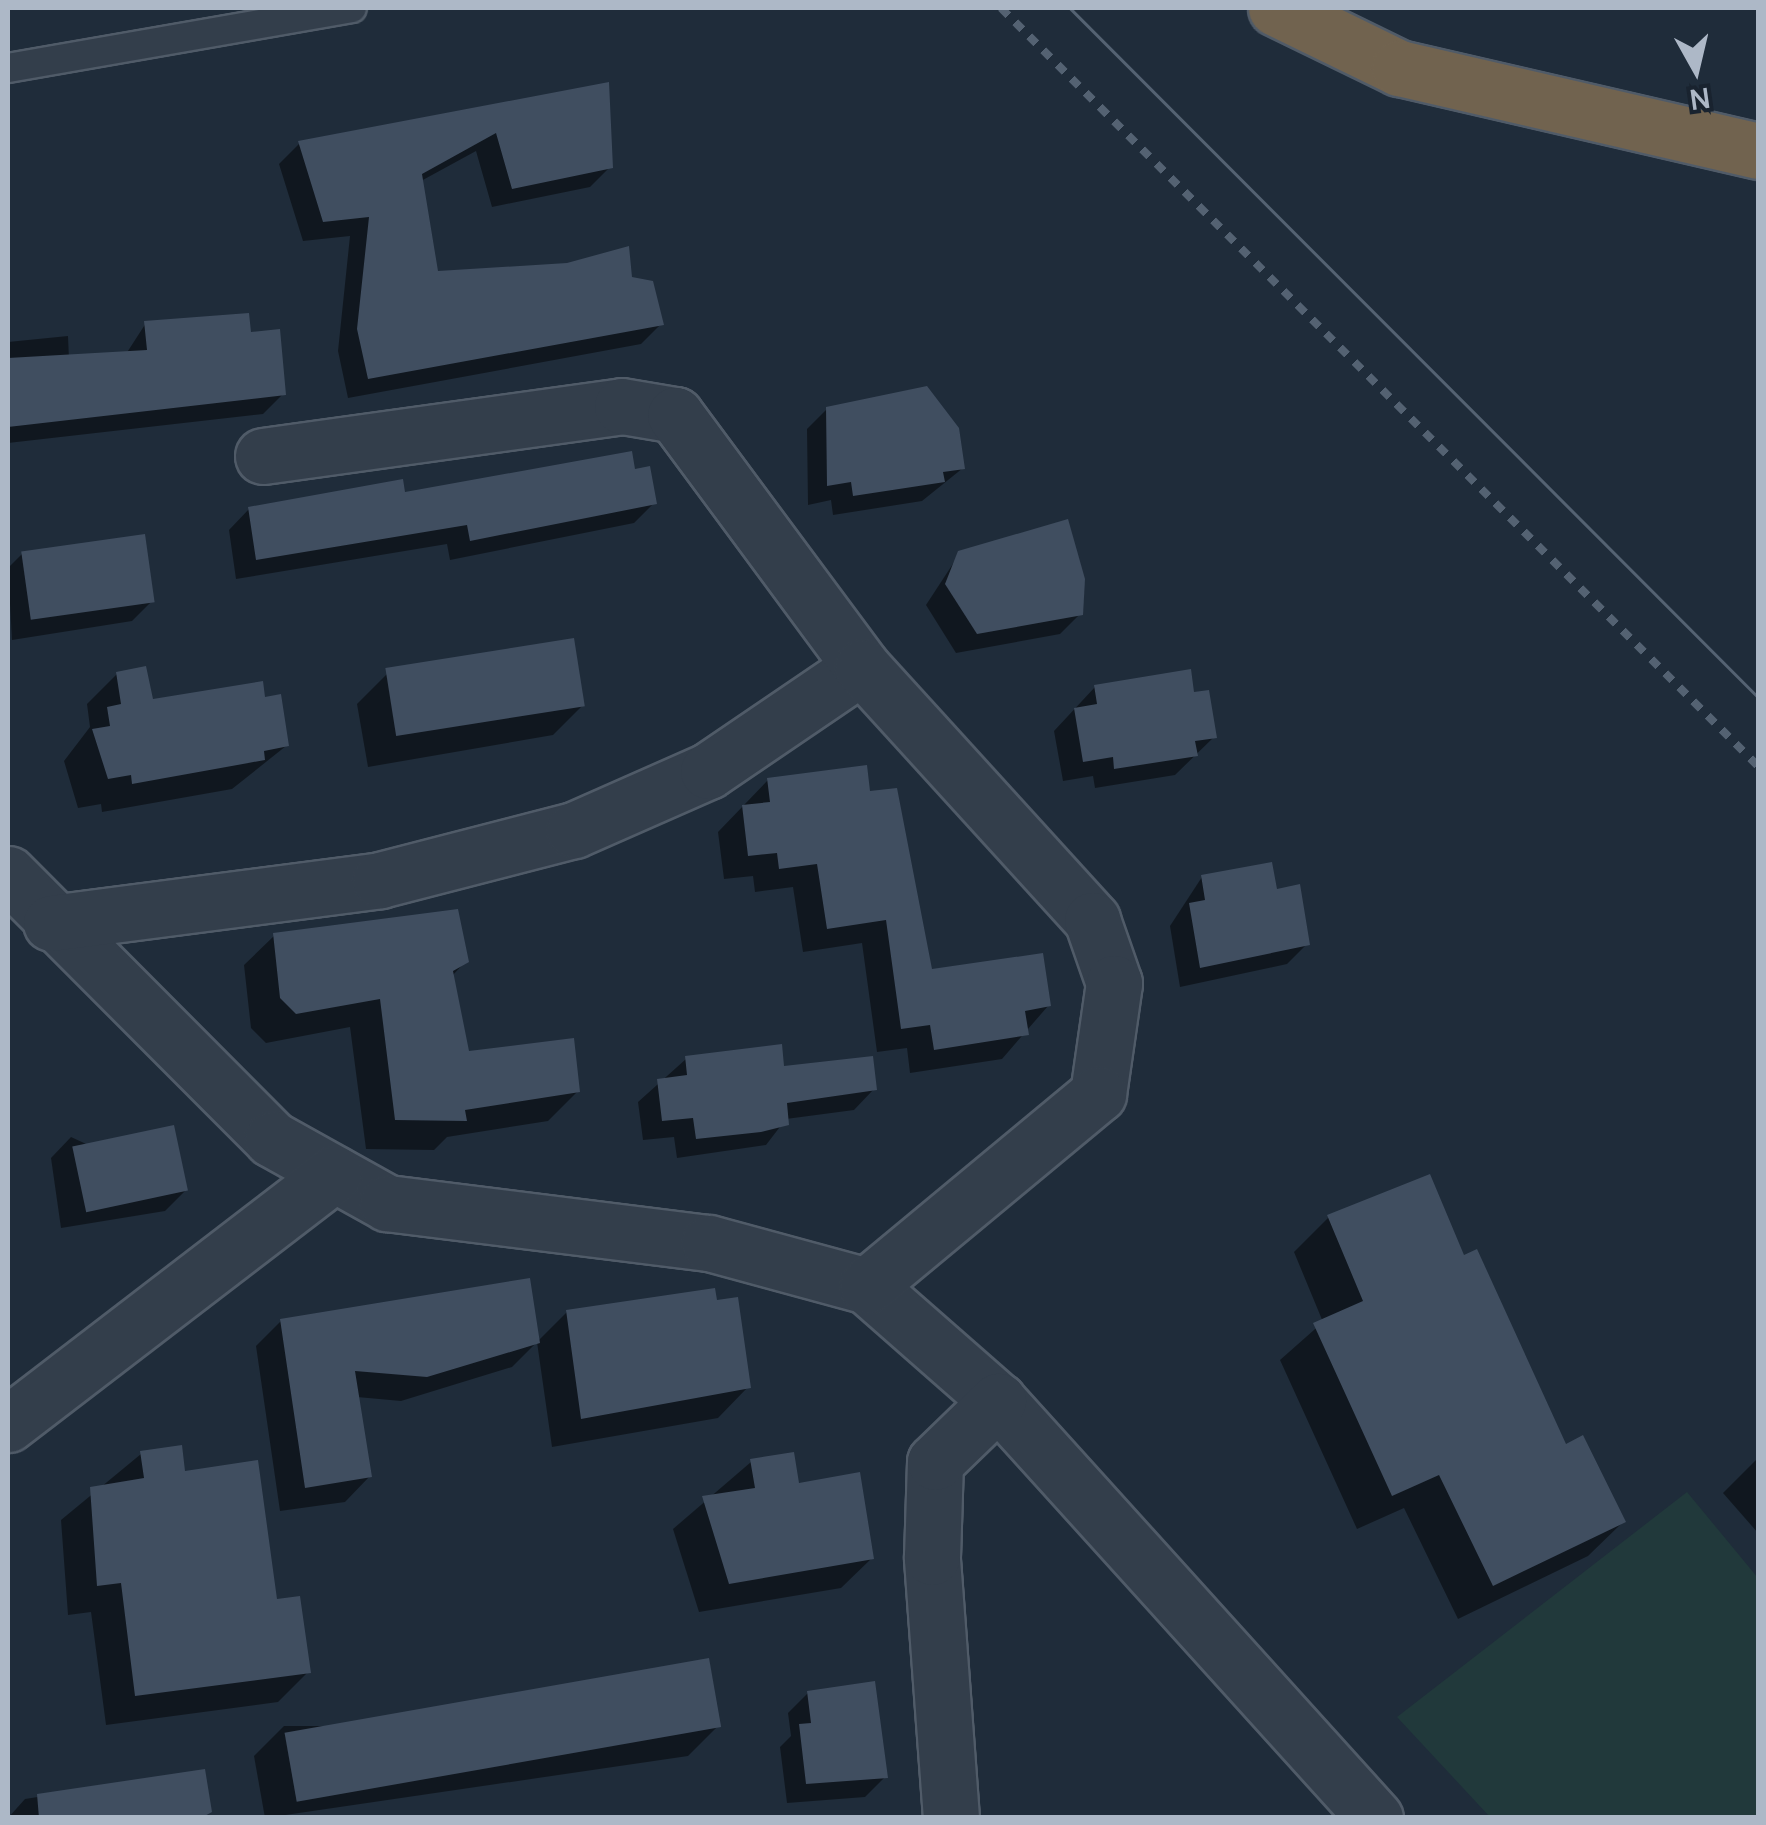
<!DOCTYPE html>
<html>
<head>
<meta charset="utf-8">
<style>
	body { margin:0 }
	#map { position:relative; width:1766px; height:1825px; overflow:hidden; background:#1f2c3a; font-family:Manrope,sans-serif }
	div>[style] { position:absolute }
	.green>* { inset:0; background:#21393b }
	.shadow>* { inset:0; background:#0007 }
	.building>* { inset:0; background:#404e60; transform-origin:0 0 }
	.roads { filter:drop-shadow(2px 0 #505b68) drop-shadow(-2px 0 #505b68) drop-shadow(0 2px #505b68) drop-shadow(0 -2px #505b68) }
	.service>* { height:28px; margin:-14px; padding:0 14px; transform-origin:14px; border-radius:14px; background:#333e4b }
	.minor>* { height:55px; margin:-27.5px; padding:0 27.5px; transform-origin:27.5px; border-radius:27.5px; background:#333e4b }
	.motorway>* { height:55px; margin:-27.5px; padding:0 27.5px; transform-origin:27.5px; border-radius:27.5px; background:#71634f }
	.tram>* { height:2.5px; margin:-1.25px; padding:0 1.25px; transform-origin:1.25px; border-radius:1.25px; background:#546272 }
	.rail>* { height:8px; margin-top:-4px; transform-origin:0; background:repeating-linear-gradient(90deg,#546272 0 10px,transparent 0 20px) }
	span { translate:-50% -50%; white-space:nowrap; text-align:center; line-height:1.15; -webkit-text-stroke:10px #19232f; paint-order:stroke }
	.frame { position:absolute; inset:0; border:10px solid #adb8c7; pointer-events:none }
	.north { position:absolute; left:1646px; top:20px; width:100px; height:100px; -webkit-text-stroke:8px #19232f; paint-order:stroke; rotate:172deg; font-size:28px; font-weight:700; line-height:40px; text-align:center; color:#adb8c7 }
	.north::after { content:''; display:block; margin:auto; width:35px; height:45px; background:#adb8c7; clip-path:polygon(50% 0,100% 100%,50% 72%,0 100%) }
</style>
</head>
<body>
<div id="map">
	<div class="green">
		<div style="clip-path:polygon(1687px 1492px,1758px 1578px,1758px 1817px,1490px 1817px,1397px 1717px)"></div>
	</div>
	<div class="shadow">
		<div style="clip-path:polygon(606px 86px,610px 167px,590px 187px,492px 207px,476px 151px,421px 181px,436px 273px,630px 280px,661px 324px,641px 344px,348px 398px,338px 351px,350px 236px,303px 241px,279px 164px,299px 144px)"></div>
		<div style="clip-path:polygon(146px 323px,248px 335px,283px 394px,263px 414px,8px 443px,8px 342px,68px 336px,69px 359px,126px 354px)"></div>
		<div style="clip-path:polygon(827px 409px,963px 468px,922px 501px,833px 515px,831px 500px,808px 505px,807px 429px)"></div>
		<div style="clip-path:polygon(633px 472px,654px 503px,634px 523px,450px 560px,447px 544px,236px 579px,229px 530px,249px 509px)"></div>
		<div style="clip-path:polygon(960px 553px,1080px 614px,1060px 634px,956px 653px,926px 605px)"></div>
		<div style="clip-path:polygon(22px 554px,152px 601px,132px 621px,12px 640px,8px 568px)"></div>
		<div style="clip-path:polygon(117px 674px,151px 702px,263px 700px,286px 746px,232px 789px,102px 812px,101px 804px,78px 808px,64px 761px,90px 727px,87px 704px)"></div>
		<div style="clip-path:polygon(387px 674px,583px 705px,553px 735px,368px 767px,357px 704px)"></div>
		<div style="clip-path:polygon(1095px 687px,1192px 695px,1214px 737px,1175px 775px,1095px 788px,1093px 776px,1063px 781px,1054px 731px)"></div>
		<div style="clip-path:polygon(768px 780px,868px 794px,930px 972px,1048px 1006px,1002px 1059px,910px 1073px,907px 1048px,877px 1052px,862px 943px,803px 952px,793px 887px,755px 892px,753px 876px,724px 879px,718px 832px)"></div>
		<div style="clip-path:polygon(1202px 877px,1275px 891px,1307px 944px,1287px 964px,1180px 987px,1170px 926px)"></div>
		<div style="clip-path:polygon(275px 935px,466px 961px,452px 976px,467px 1053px,578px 1091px,548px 1121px,447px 1137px,434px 1150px,366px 1149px,350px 1027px,266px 1043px,251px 1028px,244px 965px)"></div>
		<div style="clip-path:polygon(686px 1059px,874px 1089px,854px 1110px,786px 1119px,766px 1145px,677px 1158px,674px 1137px,643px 1140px,638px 1102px)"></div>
		<div style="clip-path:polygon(71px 1137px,186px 1190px,165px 1211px,61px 1228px,51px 1158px)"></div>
		<div style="clip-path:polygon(1329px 1217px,1564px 1447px,1623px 1522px,1588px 1556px,1458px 1619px,1404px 1508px,1357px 1529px,1280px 1360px,1323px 1322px,1294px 1252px)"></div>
		<div style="clip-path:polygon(567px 1312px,748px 1387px,718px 1418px,552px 1447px,537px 1342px,512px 1367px,401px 1401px,357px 1397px,370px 1476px,345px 1502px,280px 1511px,256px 1346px,281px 1321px,537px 1342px)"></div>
		<div style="clip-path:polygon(141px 1454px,183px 1474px,275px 1602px,308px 1672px,278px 1702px,106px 1725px,91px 1612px,68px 1615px,61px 1520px)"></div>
		<div style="clip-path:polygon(1758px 1458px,1758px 1533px,1723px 1493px)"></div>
		<div style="clip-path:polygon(751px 1462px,797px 1485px,872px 1558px,841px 1588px,699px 1612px,673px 1529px)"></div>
		<div style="clip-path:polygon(808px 1693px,885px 1777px,865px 1797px,787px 1803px,780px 1747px,791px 1736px,788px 1713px)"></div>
		<div style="clip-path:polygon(284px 1726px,718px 1726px,688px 1756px,265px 1818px,254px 1756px)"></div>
		<div style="clip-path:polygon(203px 1771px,202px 1818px,8px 1818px,25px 1799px)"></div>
	</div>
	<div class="building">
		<div style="clip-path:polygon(609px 82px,613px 168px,512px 189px,496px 133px,422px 174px,438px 271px,567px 263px,629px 246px,632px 277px,653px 281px,664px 325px,368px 379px,357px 329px,369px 217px,323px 222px,298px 141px)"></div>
		<div style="clip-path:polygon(249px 313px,251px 332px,280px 329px,286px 395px,8px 427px,8px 358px,147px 350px,144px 321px)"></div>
		<div style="clip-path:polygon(927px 386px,959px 428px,965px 469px,943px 472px,945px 482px,853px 496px,851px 482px,827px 486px,826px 407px)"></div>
		<div style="clip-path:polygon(632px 451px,635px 469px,650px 466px,657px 504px,470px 541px,467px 525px,256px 560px,248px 507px,403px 479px,405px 492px)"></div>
		<div style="clip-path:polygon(1068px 519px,1085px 579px,1083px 615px,977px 634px,945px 584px,958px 551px)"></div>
		<div style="left:145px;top:534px;width:69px;height:125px;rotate:82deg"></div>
		<div style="left:574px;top:638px;width:69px;height:191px;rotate:81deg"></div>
		<div style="clip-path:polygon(146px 666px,153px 699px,263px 681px,265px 697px,281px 694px,289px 746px,264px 751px,265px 760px,132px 784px,131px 775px,108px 779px,92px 729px,110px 726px,107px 707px,121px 704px,116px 672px)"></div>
		<div style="clip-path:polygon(1191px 669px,1194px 692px,1209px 690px,1217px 738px,1195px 741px,1198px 756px,1114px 769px,1113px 757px,1083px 762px,1074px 708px,1097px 704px,1094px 685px)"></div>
		<div style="clip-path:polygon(867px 765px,870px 791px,897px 788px,932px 969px,1043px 953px,1051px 1006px,1025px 1011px,1029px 1035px,934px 1050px,930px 1025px,901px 1029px,886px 920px,827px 929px,817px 864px,779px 869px,777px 853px,748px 856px,742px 805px,770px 802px,767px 778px)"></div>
		<div style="clip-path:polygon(1272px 862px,1277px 889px,1300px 884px,1310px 945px,1200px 968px,1189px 903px,1205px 900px,1201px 875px)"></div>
		<div style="clip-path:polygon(458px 909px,469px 962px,453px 971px,469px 1051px,574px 1038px,580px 1092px,465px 1110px,467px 1121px,395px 1120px,380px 999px,296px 1014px,280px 998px,273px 933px)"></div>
		<div style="clip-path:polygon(782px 1044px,784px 1066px,873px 1056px,877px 1090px,787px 1103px,789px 1125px,761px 1132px,696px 1139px,693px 1118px,662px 1121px,657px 1079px,687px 1075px,685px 1056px)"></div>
		<div style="left:174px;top:1125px;width:67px;height:104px;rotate:78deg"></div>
		<div style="clip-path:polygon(1430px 1174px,1464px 1255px,1477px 1249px,1566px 1444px,1583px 1435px,1626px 1522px,1493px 1586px,1439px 1475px,1392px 1496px,1313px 1323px,1363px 1301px,1327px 1215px)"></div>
		<div style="clip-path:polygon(530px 1278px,540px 1343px,427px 1377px,355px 1371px,372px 1477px,305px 1488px,280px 1319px)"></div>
		<div style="clip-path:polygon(715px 1288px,717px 1300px,738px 1297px,751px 1388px,581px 1419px,566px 1310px)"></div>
		<div style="clip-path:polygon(182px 1445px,185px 1471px,258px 1460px,277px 1599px,300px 1596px,311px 1673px,135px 1696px,121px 1583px,97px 1586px,90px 1487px,144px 1478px,140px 1451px)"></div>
		<div style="clip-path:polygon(794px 1452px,799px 1483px,860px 1472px,874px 1559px,729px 1584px,702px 1496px,755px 1488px,750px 1459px)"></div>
		<div style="left:709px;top:1658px;width:70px;height:431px;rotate:80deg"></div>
		<div style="clip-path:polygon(875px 1681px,888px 1778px,806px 1784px,799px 1724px,811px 1723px,807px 1691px)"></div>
		<div style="clip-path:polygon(205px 1769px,212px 1812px,201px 1818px,39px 1818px,37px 1794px)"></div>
	</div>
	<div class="roads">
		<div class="service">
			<div style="left:8px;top:68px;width:349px;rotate:-9.9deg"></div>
		</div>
		<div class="minor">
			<div style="left:263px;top:456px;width:362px;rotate:-7.9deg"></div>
			<div style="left:622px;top:406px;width:54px;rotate:9.6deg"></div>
			<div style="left:8px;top:874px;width:374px;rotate:45.1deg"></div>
			<div style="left:272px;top:1139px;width:132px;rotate:29.1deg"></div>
			<div style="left:387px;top:1203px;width:324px;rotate:7.1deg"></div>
			<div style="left:709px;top:1243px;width:164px;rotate:15.2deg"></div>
			<div style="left:867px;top:1286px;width:174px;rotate:41.3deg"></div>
			<div style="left:998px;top:1401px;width:562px;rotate:47.88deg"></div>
			<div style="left:51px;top:923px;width:332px;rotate:-7.4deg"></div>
			<div style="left:380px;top:880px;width:200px;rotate:-14.5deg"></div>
			<div style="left:574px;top:830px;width:146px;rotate:-23.8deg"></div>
			<div style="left:708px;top:771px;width:185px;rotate:-34.2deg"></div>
			<div style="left:861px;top:667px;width:313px;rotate:-126.4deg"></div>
			<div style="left:675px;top:415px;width:314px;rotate:53.4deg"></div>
			<div style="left:862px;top:667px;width:342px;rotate:47.7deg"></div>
			<div style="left:1092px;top:920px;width:67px;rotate:70.8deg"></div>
			<div style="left:1114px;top:983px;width:112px;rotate:98.2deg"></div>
			<div style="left:1098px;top:1094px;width:300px;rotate:140.3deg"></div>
			<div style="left:8px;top:1424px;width:411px;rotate:-37.5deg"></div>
			<div style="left:951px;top:1818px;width:262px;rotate:-94.2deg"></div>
			<div style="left:932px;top:1557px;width:95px;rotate:-88.2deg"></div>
			<div style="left:935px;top:1462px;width:88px;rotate:-44.1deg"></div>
		</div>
		<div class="motorway">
			<div style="left:1276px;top:8px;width:137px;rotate:26deg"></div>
			<div style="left:1399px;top:68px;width:368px;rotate:13deg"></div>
		</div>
	</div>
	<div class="tram">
		<div style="left:1070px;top:8px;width:974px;rotate:45.04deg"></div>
	</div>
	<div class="rail">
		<div style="left:1001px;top:8px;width:1071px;rotate:45.04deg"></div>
	</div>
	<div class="frame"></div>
	<div class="north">N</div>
</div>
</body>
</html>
